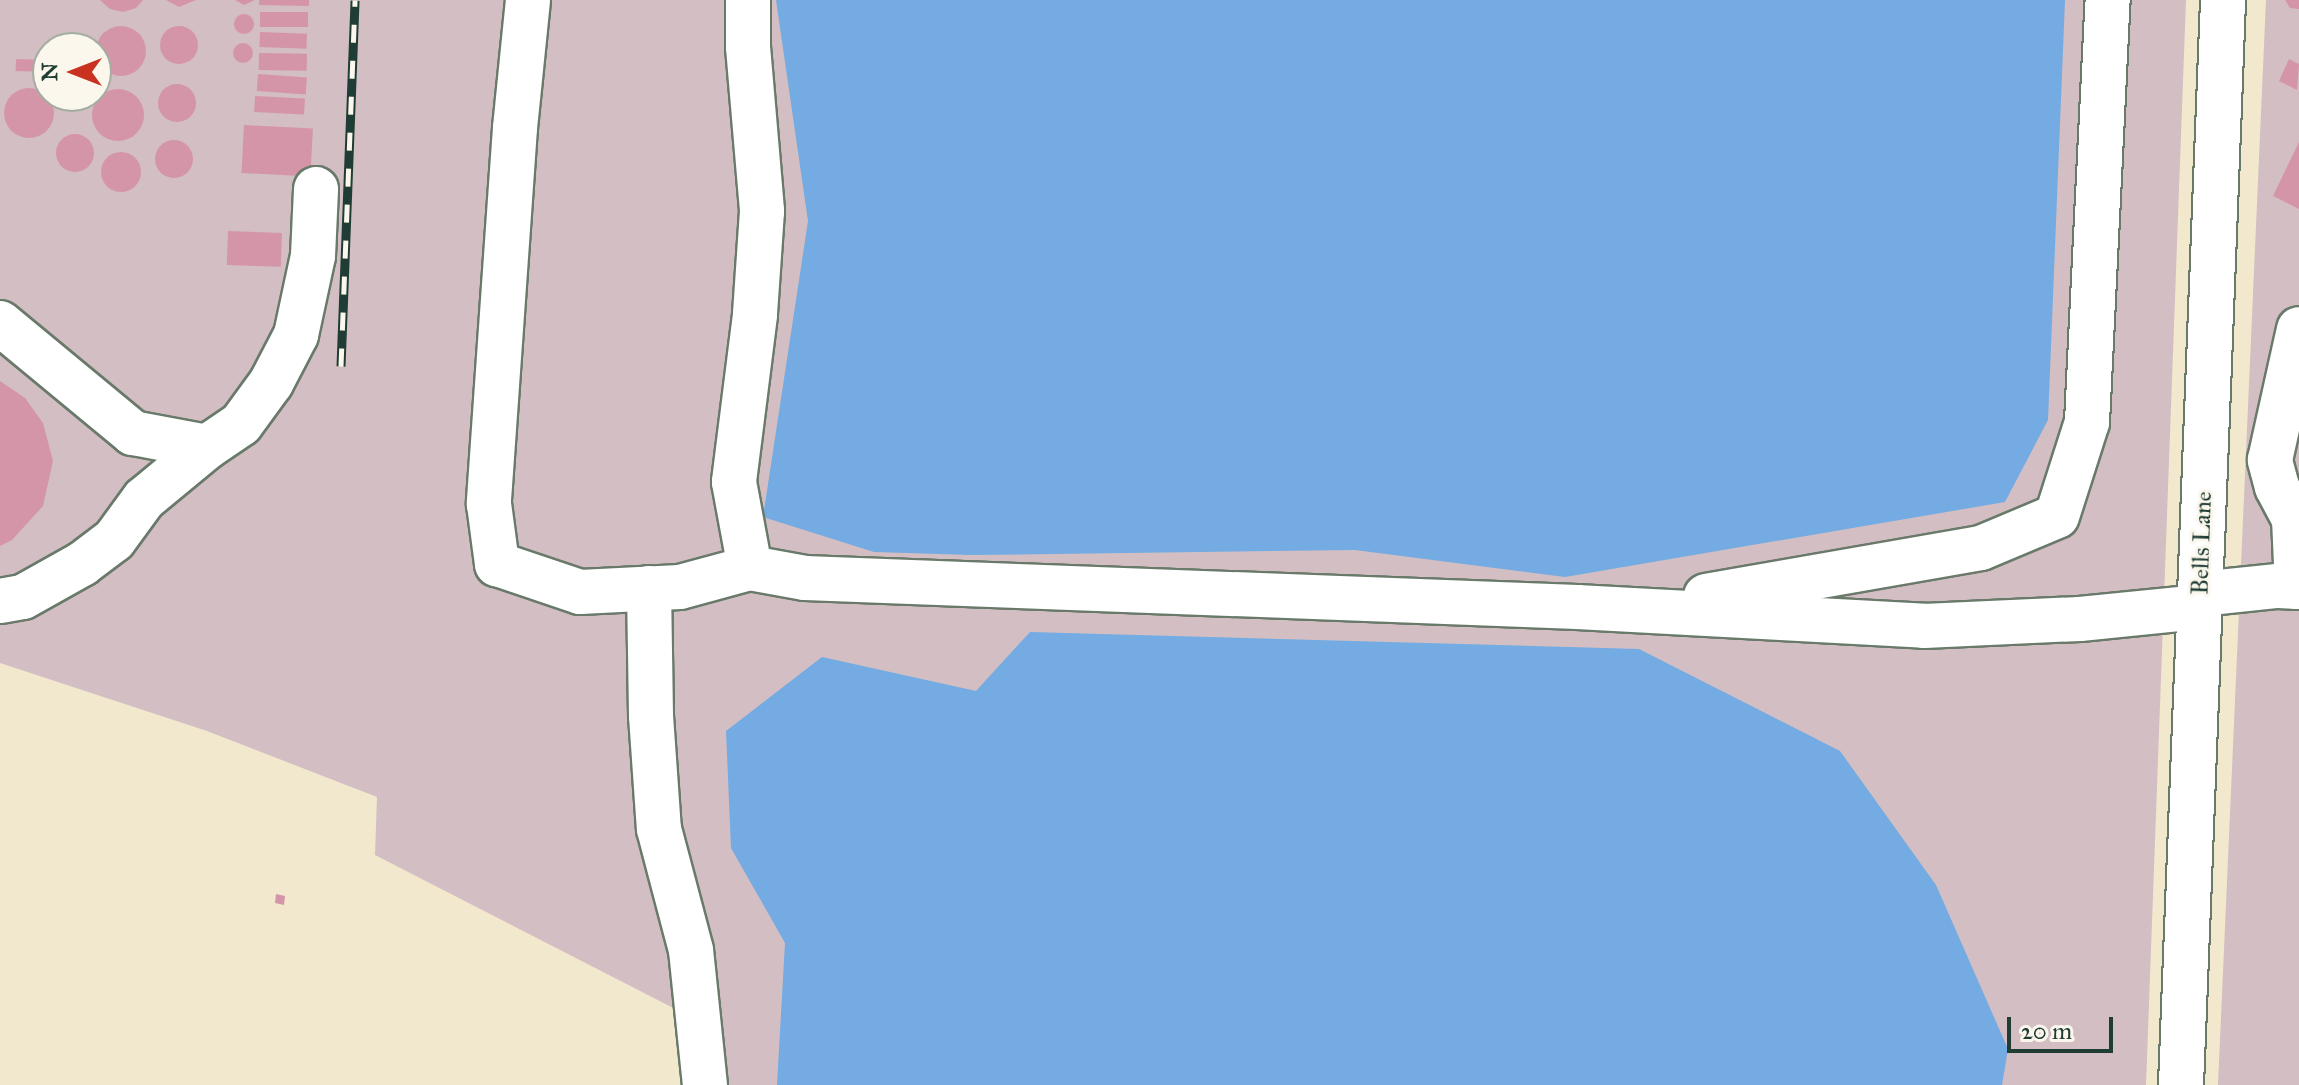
<!DOCTYPE html>
<html>
<head>
<meta charset="utf-8">
<style>
	body { margin:0 }
	#map { position:relative; width:2299px; height:1085px; overflow:hidden; background:#f2e8ce; font-family:"IM FELL Great Primer",serif }
	div>[style] { position:absolute }
	.industrial>* { inset:0; background:#d2bec3 }
	.water>* { inset:0; background:#73abe2 }
	.building>* { inset:0; background:#d595a9; transform-origin:0 0 }
	.round { border-radius:50% }
	.roads { filter:drop-shadow(2px 0 #69796a) drop-shadow(-2px 0 #69796a) drop-shadow(0 2px #69796a) drop-shadow(0 -2px #69796a) }
	.minor>* { height:44px; margin:-22px; padding:0 22px; transform-origin:22px; border-radius:22px; background:#fff }
	.rail>* { height:9px; margin-top:-4.5px; transform-origin:0; background:repeating-linear-gradient(90deg,#fbf7ec 0 18px,#1f3d34 0 36px); box-sizing:border-box; border-block:2px solid #1f3d34 }
	span { translate:-50% -50%; white-space:nowrap; text-align:center; line-height:1.15; -webkit-text-stroke:6px #fbf7ec; paint-order:stroke }
	.street-label { font-size:24px; color:#1f3d34 }
	.north { position:absolute; left:32px; top:32px; width:80px; height:80px; box-sizing:border-box; background:#fbf7ec; border:2px solid #a3ada2; border-radius:50%; rotate:270deg; font-size:22px; font-weight:700; line-height:32px; text-align:center; color:#1f3d34 }
	.north::after { content:''; display:block; margin:auto; width:28px; height:36px; background:#c8321e; clip-path:polygon(50% 0,100% 100%,50% 72%,0 100%) }
	.scale { position:absolute; left:2007px; top:1017px; width:106px; height:36px; box-sizing:border-box; border:4px solid #1f3d34; border-top:0; padding-left:10px; font-size:24px; line-height:28px; white-space:nowrap; color:#1f3d34; -webkit-text-stroke:6px #fbf7ec; paint-order:stroke }
</style>
</head>
<body>
<div id="map">
	<div class="industrial">
		<div style="clip-path:polygon(evenodd,0 0,2186px 0,2146px 1085px,688px 1085px,685px 1014px,375px 855px,377px 797px,207px 731px,0 663px,0 0,48px 48px,96px 48px,96px 96px,48px 96px,48px 48px)"></div>
		<div style="clip-path:polygon(2266px 0,2299px 0,2299px 1085px,2218px 1085px)"></div>
	</div>
	<div class="water">
		<div style="clip-path:polygon(776px 0,2065px 0,2048px 420px,2005px 502px,1565px 577px,1355px 550px,971px 555px,874px 552px,763px 517px,808px 221px)"></div>
		<div style="clip-path:polygon(1030px 632px,1639px 649px,1840px 751px,1936px 885px,2008px 1049px,2002px 1085px,777px 1085px,785px 943px,731px 848px,726px 731px,822px 657px,976px 691px)"></div>
	</div>
	<div class="building">
		<div style="clip-path:polygon(100px 0,143px 0,136px 8px,123px 12px,110px 9px)"></div>
		<div style="clip-path:polygon(166px 0,196px 0,179px 7px)"></div>
		<div style="clip-path:polygon(235px 0,255px 0,244px 5px)"></div>
		<div style="clip-path:polygon(259px 0,309px 0,309px 6px,259px 5px)"></div>
		<div style="clip-path:polygon(2285px 0,2299px 0,2299px 9px,2290px 8px)"></div>
		<div style="left:260px;top:12px;width:48px;height:15px"></div>
		<div class="round" style="left:234px;top:14px;width:20px;height:20px"></div>
		<div class="round" style="left:160px;top:26px;width:38px;height:38px"></div>
		<div class="round" style="left:96px;top:26px;width:50px;height:50px"></div>
		<div style="left:260px;top:32px;width:47px;height:15px;rotate:2deg"></div>
		<div class="round" style="left:233px;top:43px;width:20px;height:20px"></div>
		<div style="left:259px;top:53px;width:48px;height:17px;rotate:1deg"></div>
		<div style="left:16px;top:59px;width:32px;height:12px;rotate:2deg"></div>
		<div style="clip-path:polygon(2289px 59px,2299px 64px,2297px 90px,2279px 81px)"></div>
		<div style="left:258px;top:74px;width:49px;height:17px;rotate:4deg"></div>
		<div class="round" style="left:158px;top:84px;width:38px;height:38px"></div>
		<div class="round" style="left:4px;top:88px;width:50px;height:50px"></div>
		<div class="round" style="left:92px;top:89px;width:52px;height:52px"></div>
		<div style="left:255px;top:96px;width:50px;height:16px;rotate:3deg"></div>
		<div style="left:244px;top:125px;width:69px;height:48px;rotate:3deg"></div>
		<div class="round" style="left:56px;top:134px;width:38px;height:38px"></div>
		<div class="round" style="left:155px;top:140px;width:38px;height:38px"></div>
		<div style="clip-path:polygon(2299px 142px,2299px 209px,2273px 196px)"></div>
		<div class="round" style="left:101px;top:152px;width:40px;height:40px"></div>
		<div style="left:228px;top:231px;width:54px;height:34px;rotate:2deg"></div>
		<div style="clip-path:polygon(0 381px,25px 398px,43px 423px,53px 461px,43px 506px,12px 540px,0 546px)"></div>
		<div style="clip-path:polygon(276px 894px,285px 896px,284px 905px,275px 903px)"></div>
	</div>
	<div class="roads">
		<div class="minor">
			<div style="left:528px;top:0;width:129px;rotate:95.8deg"></div>
			<div style="left:515px;top:128px;width:377px;rotate:94deg"></div>
			<div style="left:489px;top:504px;width:61px;rotate:82.4deg"></div>
			<div style="left:497px;top:564px;width:88px;rotate:18.6deg"></div>
			<div style="left:580px;top:592px;width:100px;rotate:-2.9deg"></div>
			<div style="left:680px;top:587px;width:73px;rotate:-15.2deg"></div>
			<div style="left:748px;top:0;width:47px;rotate:90deg"></div>
			<div style="left:748px;top:47px;width:165px;rotate:85.1deg"></div>
			<div style="left:762px;top:211px;width:104px;rotate:93.9deg"></div>
			<div style="left:755px;top:315px;width:168px;rotate:97.2deg"></div>
			<div style="left:734px;top:482px;width:87px;rotate:79.5deg"></div>
			<div style="left:750px;top:568px;width:56px;rotate:10.3deg"></div>
			<div style="left:805px;top:578px;width:773px;rotate:2.15deg"></div>
			<div style="left:1577px;top:607px;width:348px;rotate:3.1deg"></div>
			<div style="left:1924px;top:626px;width:156px;rotate:-2.6deg"></div>
			<div style="left:2080px;top:619px;width:121px;rotate:-5.7deg"></div>
			<div style="left:0;top:323px;width:173px;rotate:39.6deg"></div>
			<div style="left:133px;top:433px;width:75px;rotate:10.7deg"></div>
			<div style="left:207px;top:447px;width:41px;rotate:-34.1deg"></div>
			<div style="left:241px;top:424px;width:51px;rotate:-53.8deg"></div>
			<div style="left:271px;top:383px;width:54px;rotate:-62.5deg"></div>
			<div style="left:296px;top:335px;width:81px;rotate:-77.9deg"></div>
			<div style="left:313px;top:256px;width:67px;rotate:-87.4deg"></div>
			<div style="left:2297px;top:587px;width:68px;rotate:-92.5deg"></div>
			<div style="left:2294px;top:519px;width:36px;rotate:-118deg"></div>
			<div style="left:2277px;top:487px;width:28px;rotate:-105deg"></div>
			<div style="left:2270px;top:460px;width:134px;rotate:-77.5deg"></div>
			<div style="left:649px;top:588px;width:128px;rotate:89.1deg"></div>
			<div style="left:651px;top:716px;width:113px;rotate:86deg"></div>
			<div style="left:659px;top:829px;width:125px;rotate:75.2deg"></div>
			<div style="left:691px;top:950px;width:136px;rotate:84.1deg"></div>
			<div style="left:2200px;top:594px;width:78px;rotate:-5.9deg"></div>
			<div style="left:2278px;top:586px;width:21px;rotate:3deg"></div>
			<div style="left:1706px;top:596px;width:279px;rotate:-9.9deg"></div>
			<div style="left:1981px;top:548px;width:82px;rotate:-22.8deg"></div>
			<div style="left:2057px;top:516px;width:99px;rotate:-72.3deg"></div>
			<div style="left:2087px;top:422px;width:423px;rotate:-87.2deg"></div>
			<div style="left:0;top:601px;width:23px;rotate:-10deg"></div>
			<div style="left:23px;top:597px;width:68px;rotate:-29.2deg"></div>
			<div style="left:82px;top:564px;width:40px;rotate:-37deg"></div>
			<div style="left:114px;top:540px;width:51px;rotate:-53.8deg"></div>
			<div style="left:144px;top:499px;width:82px;rotate:-39.5deg"></div>
			<div style="left:2181px;top:1085px;width:1086px;rotate:-87.78deg"></div>
		</div>
	</div>
	<div class="rail">
		<div style="left:341px;top:366px;width:366px;rotate:-87.8deg"></div>
	</div>
	<div class="street-label">
		<span style="left:2202px;top:543px;rotate:-88deg">Bells Lane</span>
	</div>
	<div class="north">N</div>
	<div class="scale">20 m</div>
</div>
</body>
</html>
